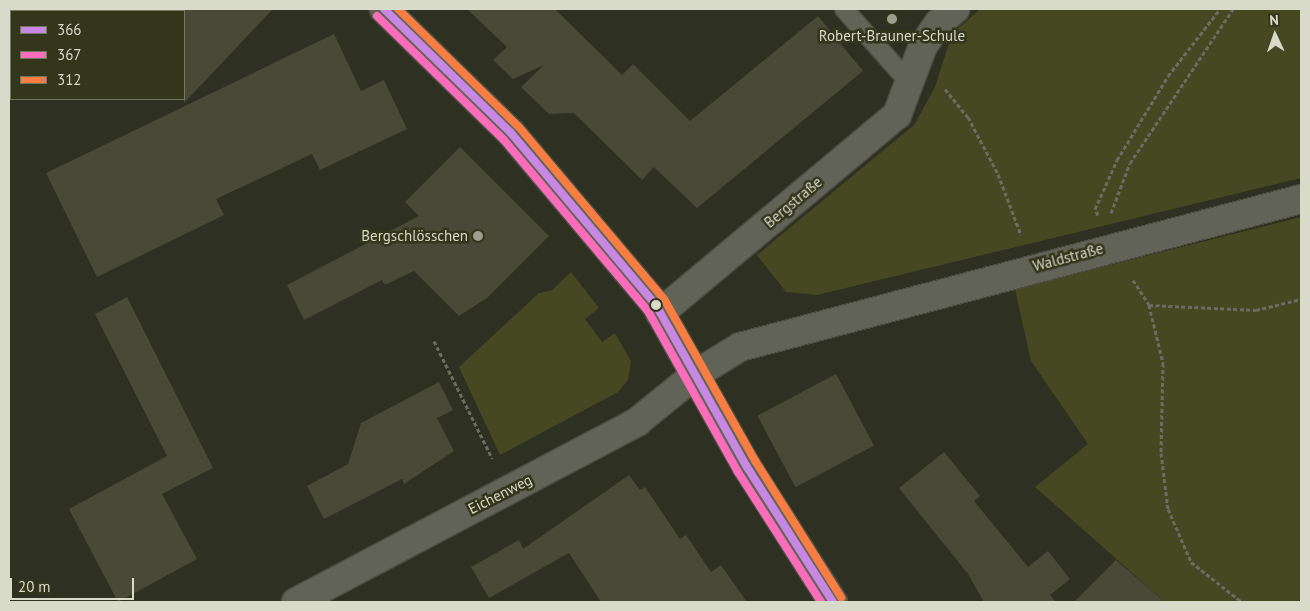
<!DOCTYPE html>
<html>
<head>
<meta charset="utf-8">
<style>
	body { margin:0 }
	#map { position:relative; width:1310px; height:611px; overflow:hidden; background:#2e3021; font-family:"PT Sans",sans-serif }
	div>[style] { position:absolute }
	.green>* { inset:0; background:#454821 }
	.building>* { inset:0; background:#484936; transform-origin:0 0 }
	.path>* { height:3px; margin-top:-1.5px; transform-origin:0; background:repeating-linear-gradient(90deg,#6b6c62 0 4px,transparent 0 6.5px) }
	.roads { filter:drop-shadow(1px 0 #4c4d40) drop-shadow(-1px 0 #4c4d40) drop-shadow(0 1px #4c4d40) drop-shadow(0 -1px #4c4d40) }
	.service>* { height:18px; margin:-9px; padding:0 9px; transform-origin:9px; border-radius:9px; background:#626357 }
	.minor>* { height:28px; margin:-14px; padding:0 14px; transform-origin:14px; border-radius:14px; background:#626357 }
	.tertiary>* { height:28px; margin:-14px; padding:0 14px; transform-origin:14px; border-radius:14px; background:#626357 }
	.bus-1>* { height:8px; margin:-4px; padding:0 4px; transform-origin:4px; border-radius:4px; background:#c787e3 }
	.bus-2>* { height:8px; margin:-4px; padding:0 4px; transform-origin:4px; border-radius:4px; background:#fb6dba }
	.bus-3>* { height:8px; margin:-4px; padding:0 4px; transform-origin:4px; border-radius:4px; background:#f77d43 }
	.dots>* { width:14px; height:14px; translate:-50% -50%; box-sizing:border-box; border:2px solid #33361b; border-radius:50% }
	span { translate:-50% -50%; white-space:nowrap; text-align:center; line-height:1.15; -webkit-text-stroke:5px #33361b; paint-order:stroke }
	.poi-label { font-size:15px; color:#d8daca }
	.right { translate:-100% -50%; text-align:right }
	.street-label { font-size:15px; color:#d8daca }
	.frame { position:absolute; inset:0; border:10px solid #d8daca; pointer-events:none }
	.legend { position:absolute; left:10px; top:10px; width:175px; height:90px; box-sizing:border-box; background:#33361b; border:1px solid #757861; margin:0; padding:6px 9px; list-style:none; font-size:15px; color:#d8daca }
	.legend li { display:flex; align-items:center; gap:10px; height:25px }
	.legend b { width:25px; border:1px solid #757861 }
	.north { position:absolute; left:1250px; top:10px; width:50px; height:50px; -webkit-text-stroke:4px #33361b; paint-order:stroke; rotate:357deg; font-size:14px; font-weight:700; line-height:20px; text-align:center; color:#d8daca }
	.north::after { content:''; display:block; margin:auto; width:18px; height:22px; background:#d8daca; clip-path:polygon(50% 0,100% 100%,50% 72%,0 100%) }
	.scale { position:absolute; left:10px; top:578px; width:124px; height:22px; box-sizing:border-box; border:2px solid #d8daca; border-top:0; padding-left:6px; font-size:15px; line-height:18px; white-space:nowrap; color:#d8daca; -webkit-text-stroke:4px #33361b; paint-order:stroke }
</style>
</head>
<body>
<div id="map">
	<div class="green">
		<div style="clip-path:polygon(980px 9px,1301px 9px,1301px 178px,817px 295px,786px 292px,757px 255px,914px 125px,935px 87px,952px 34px)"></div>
		<div style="clip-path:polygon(1301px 217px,1301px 602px,1165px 602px,1035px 487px,1088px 444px,1031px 361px,1015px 289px)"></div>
		<div style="clip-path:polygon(571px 272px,599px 308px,585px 319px,602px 342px,615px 333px,631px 361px,628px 380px,618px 392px,500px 455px,459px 367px,539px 293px,552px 290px)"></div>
	</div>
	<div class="building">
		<div style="clip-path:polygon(184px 9px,273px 9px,184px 103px)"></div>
		<div style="clip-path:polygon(467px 9px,555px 9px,622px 75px,633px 64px,690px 121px,818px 16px,863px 71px,697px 208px,654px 167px,642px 180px,574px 113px,549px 114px,521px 87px,544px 65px,513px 79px,493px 60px,507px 47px)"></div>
		<div style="clip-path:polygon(334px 34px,361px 91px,384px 80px,407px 129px,320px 170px,312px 154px,216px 199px,224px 215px,97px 277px,46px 173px)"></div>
		<div style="clip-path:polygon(460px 147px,549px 236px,487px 298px,459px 316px,414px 271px,385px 285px,382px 280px,304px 320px,287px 285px,419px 216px,405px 202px)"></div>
		<div style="clip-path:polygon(127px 297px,213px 468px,162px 494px,197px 559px,118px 602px,69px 509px,167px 456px,95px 314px)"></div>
		<div style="left:836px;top:374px;width:81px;height:89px;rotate:62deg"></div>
		<div style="clip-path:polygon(439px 382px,453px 410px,437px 418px,454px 451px,404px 484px,402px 479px,324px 519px,307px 486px,348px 464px,361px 423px)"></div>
		<div style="clip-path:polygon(944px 452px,980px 496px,974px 501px,1028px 567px,1048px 551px,1070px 579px,1050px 595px,1056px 602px,984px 602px,968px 574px,899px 488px)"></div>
		<div style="clip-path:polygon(629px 475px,640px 490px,645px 487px,680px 539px,686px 535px,711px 572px,721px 565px,747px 602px,601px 602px,569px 553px,489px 598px,471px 567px,519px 540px,523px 549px)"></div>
		<div style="clip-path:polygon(1116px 560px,1165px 602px,1074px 602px)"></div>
	</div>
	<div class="path">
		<div style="left:945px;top:89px;width:36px;rotate:51deg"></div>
		<div style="left:968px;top:117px;width:64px;rotate:62.2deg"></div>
		<div style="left:998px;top:174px;width:65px;rotate:69.3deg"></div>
		<div style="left:1111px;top:213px;width:53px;rotate:-69.2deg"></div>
		<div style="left:1130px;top:163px;width:185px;rotate:-56.2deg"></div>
		<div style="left:1098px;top:215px;width:7px;rotate:-117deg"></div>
		<div style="left:1095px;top:209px;width:54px;rotate:-65.8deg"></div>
		<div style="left:1117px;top:160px;width:98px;rotate:-58.7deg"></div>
		<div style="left:1168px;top:76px;width:85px;rotate:-52.2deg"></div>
		<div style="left:1133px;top:280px;width:30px;rotate:57deg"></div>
		<div style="left:1149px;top:305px;width:60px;rotate:76.4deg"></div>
		<div style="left:1163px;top:363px;width:90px;rotate:91.3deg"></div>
		<div style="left:1161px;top:453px;width:56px;rotate:82.9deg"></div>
		<div style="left:1168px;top:509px;width:58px;rotate:66.5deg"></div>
		<div style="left:1191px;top:562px;width:65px;rotate:38.1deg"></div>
		<div style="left:1149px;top:305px;width:107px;rotate:2.7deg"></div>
		<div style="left:1256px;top:310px;width:46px;rotate:-13.7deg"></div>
		<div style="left:434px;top:341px;width:131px;rotate:63.6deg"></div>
	</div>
	<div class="roads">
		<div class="service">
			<div style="left:844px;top:9px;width:96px;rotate:48.4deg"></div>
		</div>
		<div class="minor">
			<div style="left:660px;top:313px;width:309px;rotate:-39.9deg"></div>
			<div style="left:897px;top:115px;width:74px;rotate:-69.4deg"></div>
			<div style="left:923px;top:46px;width:27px;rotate:-56deg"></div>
			<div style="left:938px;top:24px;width:23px;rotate:-41deg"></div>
			<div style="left:296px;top:602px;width:386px;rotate:-27.8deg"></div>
			<div style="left:637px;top:422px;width:76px;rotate:-39.1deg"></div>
			<div style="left:696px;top:374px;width:52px;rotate:-31.5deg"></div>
			<div style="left:740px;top:347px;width:580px;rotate:-14.78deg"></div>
		</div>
		<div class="tertiary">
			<div style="left:384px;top:9px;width:177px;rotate:44.3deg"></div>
			<div style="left:511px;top:133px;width:225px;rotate:49.9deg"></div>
			<div style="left:656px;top:305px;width:186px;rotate:60.7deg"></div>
			<div style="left:747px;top:467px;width:160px;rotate:57.5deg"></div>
		</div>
	</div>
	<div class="bus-1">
		<div style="left:384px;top:9px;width:177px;rotate:44.3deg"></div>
		<div style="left:511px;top:133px;width:225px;rotate:49.9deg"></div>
		<div style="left:656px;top:305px;width:186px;rotate:60.7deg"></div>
		<div style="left:747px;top:467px;width:160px;rotate:57.5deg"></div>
	</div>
	<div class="bus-2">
		<div style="left:377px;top:16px;width:177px;rotate:44.3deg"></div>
		<div style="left:504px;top:140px;width:224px;rotate:49.9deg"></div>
		<div style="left:648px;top:311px;width:184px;rotate:60.8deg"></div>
		<div style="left:738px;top:472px;width:154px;rotate:57.4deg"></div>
	</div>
	<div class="bus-3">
		<div style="left:398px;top:9px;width:169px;rotate:44.3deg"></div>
		<div style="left:519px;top:127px;width:225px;rotate:49.9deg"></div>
		<div style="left:664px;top:299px;width:187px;rotate:60.6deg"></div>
		<div style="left:756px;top:462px;width:160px;rotate:57.8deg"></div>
	</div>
	<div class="dots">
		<div style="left:892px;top:19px;background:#9c9e8f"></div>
		<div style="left:478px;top:236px;background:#9c9e8f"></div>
		<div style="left:656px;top:305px;background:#d8daca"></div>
	</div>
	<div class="poi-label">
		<span style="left:892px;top:36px">Robert-Brauner-Schule</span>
		<span class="right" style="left:468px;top:236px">Bergschlösschen</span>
	</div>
	<div class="street-label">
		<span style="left:793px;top:202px;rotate:-40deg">Bergstraße</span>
		<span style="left:1068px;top:257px;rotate:-15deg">Waldstraße</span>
		<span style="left:500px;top:494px;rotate:-27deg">Eichenweg</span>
	</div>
	<div class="frame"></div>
	<ul class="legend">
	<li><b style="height:6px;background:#c787e3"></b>366</li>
	<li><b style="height:6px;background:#fb6dba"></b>367</li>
	<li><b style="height:6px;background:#f77d43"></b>312</li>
	</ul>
	<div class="north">N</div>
	<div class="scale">20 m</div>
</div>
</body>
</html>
